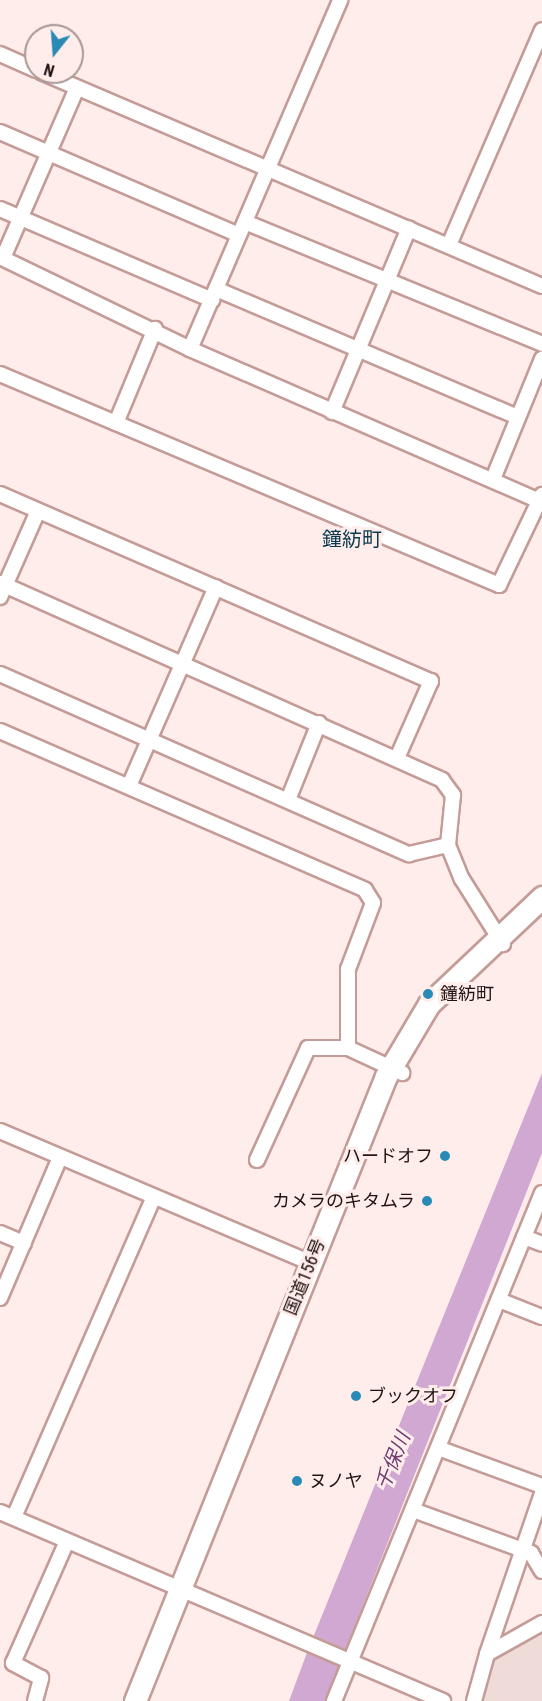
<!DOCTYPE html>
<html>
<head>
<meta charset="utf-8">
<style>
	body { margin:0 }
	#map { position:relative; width:542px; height:1701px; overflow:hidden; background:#ffedeb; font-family:"Roboto Condensed","Noto Sans JP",sans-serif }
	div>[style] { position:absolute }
	.built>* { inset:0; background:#efdbd8 }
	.water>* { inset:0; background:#d0a8d1 }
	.roads { filter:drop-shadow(2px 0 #c49c97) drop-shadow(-2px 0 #c49c97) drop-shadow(0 2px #c49c97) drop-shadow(0 -2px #c49c97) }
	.minor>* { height:14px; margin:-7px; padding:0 7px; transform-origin:7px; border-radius:7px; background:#fff }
	.highway>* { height:21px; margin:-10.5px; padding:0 10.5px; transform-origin:10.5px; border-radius:10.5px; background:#fff }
	.dots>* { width:16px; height:16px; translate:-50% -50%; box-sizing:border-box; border:3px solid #ffedeb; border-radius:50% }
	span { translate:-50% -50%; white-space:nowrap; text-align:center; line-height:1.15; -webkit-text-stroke:6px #ffedeb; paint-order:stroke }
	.poi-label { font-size:18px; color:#211311 }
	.left { translate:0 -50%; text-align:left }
	.right { translate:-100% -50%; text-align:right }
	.street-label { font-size:18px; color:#211311 }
	.neighbourhood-label { font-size:20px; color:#09394d }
	.water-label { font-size:20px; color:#6f3d72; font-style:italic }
	.north { position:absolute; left:24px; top:24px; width:60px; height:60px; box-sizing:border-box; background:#ffedeb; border:2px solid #a69694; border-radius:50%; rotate:197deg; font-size:16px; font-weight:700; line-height:24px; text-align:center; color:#211311 }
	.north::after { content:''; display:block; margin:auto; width:21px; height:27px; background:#298ab5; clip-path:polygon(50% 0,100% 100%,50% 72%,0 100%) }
</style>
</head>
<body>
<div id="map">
	<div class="built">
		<div style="clip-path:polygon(542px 1624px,542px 1701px,478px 1701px,492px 1652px)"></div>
	</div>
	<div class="water">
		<div style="clip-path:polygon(542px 1073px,542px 1153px,342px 1658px,310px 1645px)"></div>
		<div style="clip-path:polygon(308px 1650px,340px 1664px,325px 1701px,289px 1701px)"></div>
	</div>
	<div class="roads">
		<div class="minor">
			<div style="left:0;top:54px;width:39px;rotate:24deg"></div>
			<div style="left:41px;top:72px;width:545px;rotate:23.13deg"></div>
			<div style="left:0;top:132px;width:260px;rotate:23.3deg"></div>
			<div style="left:0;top:209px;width:231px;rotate:23.2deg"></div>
			<div style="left:245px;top:222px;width:321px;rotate:22.3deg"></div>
			<div style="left:449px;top:245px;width:234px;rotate:-66.6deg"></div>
			<div style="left:0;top:257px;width:211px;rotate:25.8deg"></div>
			<div style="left:190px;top:349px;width:382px;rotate:23.5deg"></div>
			<div style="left:3px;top:258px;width:185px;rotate:-66.5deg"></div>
			<div style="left:216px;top:289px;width:328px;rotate:23deg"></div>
			<div style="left:190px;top:349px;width:380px;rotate:-66.7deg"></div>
			<div style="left:0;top:374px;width:542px;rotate:22.92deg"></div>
			<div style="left:499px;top:585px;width:100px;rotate:-64.5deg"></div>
			<div style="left:332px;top:412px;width:199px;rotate:-67.3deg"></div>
			<div style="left:116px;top:423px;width:102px;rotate:-67.5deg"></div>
			<div style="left:493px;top:479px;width:130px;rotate:-67.8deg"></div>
			<div style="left:0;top:494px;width:470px;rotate:23.5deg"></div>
			<div style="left:431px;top:681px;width:84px;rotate:113.8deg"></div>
			<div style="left:0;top:583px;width:484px;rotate:24deg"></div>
			<div style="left:442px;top:780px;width:19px;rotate:54deg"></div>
			<div style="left:453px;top:795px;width:50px;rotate:95.7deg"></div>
			<div style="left:448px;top:845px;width:37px;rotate:68deg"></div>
			<div style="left:462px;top:879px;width:77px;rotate:57.8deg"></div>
			<div style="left:0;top:597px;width:94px;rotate:-66.2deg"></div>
			<div style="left:0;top:674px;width:447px;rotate:23.8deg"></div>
			<div style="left:409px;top:854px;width:40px;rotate:-13deg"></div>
			<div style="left:0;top:731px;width:398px;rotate:23.5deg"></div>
			<div style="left:365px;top:890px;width:15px;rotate:58deg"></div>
			<div style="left:373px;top:903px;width:71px;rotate:110.7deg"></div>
			<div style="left:348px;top:969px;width:79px;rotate:90deg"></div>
			<div style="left:129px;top:786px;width:217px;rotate:-66.4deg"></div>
			<div style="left:288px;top:800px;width:83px;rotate:-68.1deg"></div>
			<div style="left:0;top:1131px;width:338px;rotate:23deg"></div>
			<div style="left:257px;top:1160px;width:123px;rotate:-65.5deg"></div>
			<div style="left:308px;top:1048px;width:40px"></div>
			<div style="left:348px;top:1048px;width:60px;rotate:24.8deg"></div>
			<div style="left:0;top:1233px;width:26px;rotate:23deg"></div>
			<div style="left:524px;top:1237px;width:19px;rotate:21deg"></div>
			<div style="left:0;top:1298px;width:153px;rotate:-66.9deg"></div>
			<div style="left:499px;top:1300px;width:46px;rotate:21.6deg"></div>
			<div style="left:438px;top:1448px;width:111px;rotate:20.1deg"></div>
			<div style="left:413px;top:1510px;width:126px;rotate:20deg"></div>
			<div style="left:531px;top:1553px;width:21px;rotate:59deg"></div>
			<div style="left:0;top:1512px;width:482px;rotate:23.1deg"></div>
			<div style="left:14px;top:1517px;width:349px;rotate:-66.4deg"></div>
			<div style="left:487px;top:1654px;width:170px;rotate:-71.1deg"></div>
			<div style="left:35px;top:1701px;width:24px;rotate:-75deg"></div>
			<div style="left:41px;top:1678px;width:32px;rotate:-152deg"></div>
			<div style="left:13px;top:1663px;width:133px;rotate:-66.1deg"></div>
			<div style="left:334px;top:1701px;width:549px;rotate:-67.73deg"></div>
			<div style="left:474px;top:1701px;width:49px;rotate:-74.5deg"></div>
			<div style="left:487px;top:1654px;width:63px;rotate:-29.4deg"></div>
		</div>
		<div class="highway">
			<div style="left:135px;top:1701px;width:674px;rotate:-68.12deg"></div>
			<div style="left:386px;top:1076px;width:84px;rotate:-59.2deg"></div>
			<div style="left:429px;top:1004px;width:156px;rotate:-43.4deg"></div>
		</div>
	</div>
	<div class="dots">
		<div style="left:428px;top:994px;background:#298ab5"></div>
		<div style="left:445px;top:1156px;background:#298ab5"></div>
		<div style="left:427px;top:1201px;background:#298ab5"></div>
		<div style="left:356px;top:1396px;background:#298ab5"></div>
		<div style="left:297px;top:1481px;background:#298ab5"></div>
	</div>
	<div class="poi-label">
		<span class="left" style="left:440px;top:994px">鐘紡町</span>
		<span class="right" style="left:433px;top:1156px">ハードオフ</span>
		<span class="right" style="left:415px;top:1201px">カメラのキタムラ</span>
		<span class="left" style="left:368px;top:1396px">ブックオフ</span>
		<span class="left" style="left:309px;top:1481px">ヌノヤ</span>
	</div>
	<div class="street-label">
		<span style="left:305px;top:1277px;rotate:-68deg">国道156号</span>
	</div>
	<div class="neighbourhood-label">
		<span style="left:352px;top:539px">鐘紡町</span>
	</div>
	<div class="water-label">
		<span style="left:393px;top:1461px;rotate:-68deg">千保川</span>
	</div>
	<div class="north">N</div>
</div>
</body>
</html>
